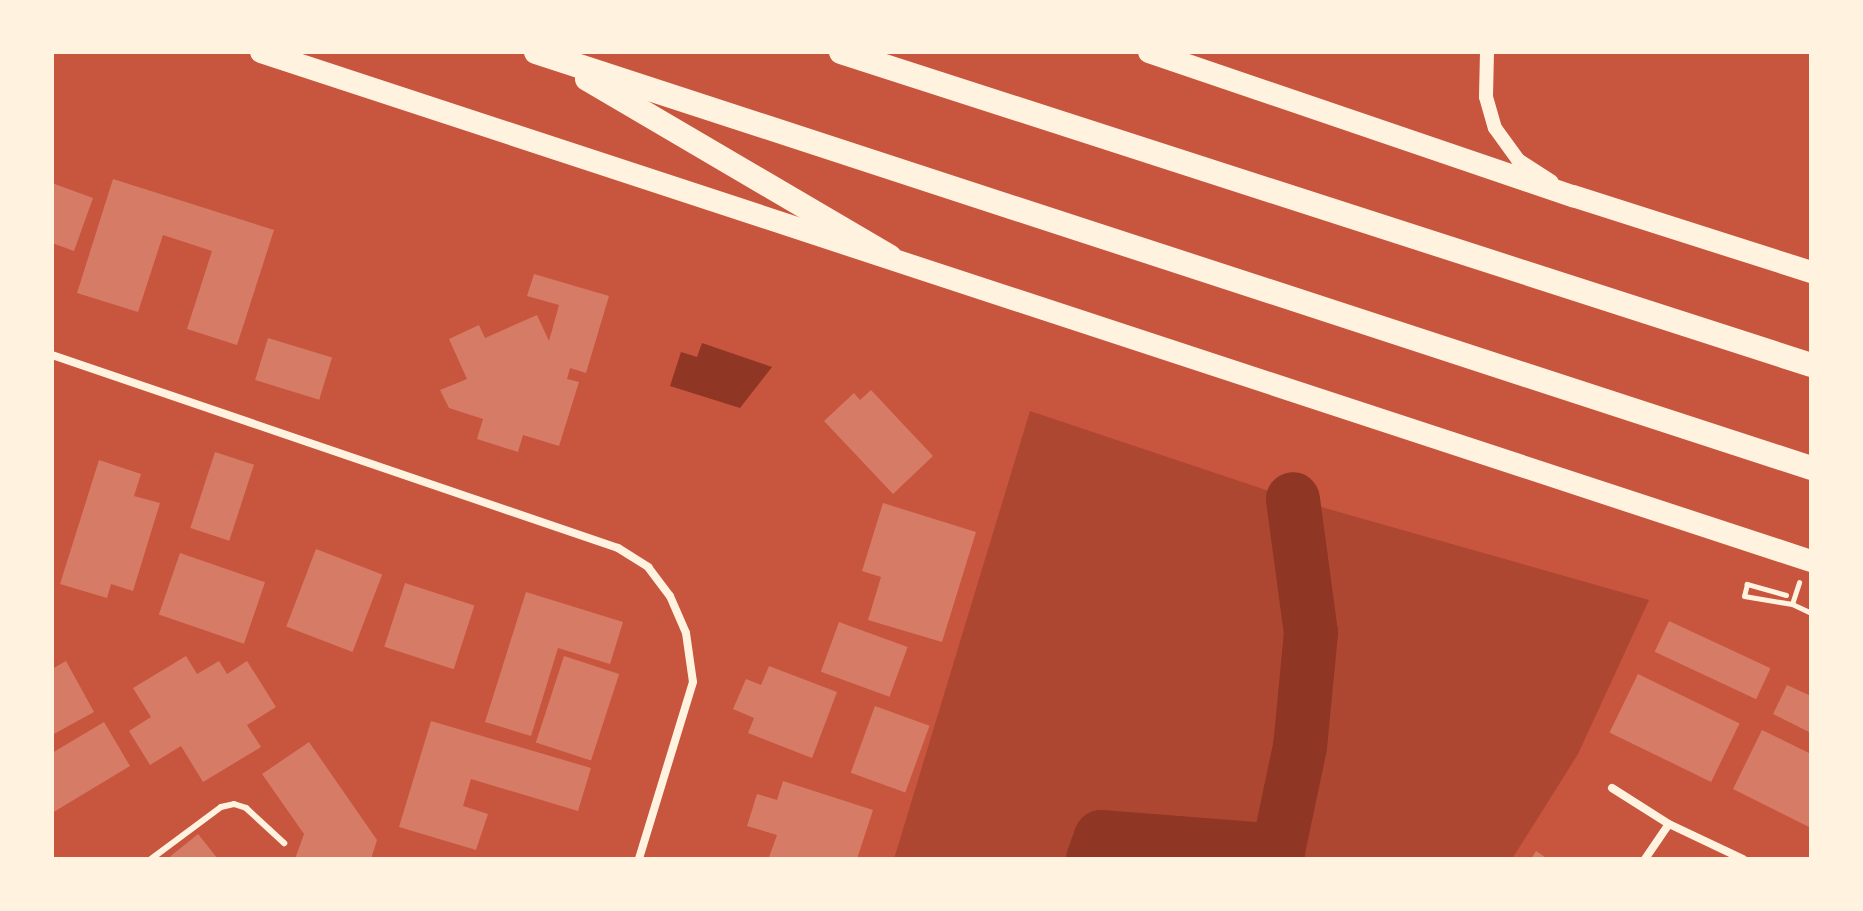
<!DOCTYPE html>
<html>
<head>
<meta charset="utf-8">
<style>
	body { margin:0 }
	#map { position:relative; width:1863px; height:911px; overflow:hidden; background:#c8553d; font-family:"PT Sans Narrow",sans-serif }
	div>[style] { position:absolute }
	.green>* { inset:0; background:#ae4732 }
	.water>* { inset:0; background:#8f3625 }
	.river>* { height:54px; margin:-27px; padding:0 27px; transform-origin:27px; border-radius:27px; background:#8f3625 }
	.building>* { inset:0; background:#d67c66; transform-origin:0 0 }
	.path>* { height:5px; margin:-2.5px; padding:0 2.5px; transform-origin:2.5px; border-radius:2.5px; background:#fff3e0 }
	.service>* { height:6px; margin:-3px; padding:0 3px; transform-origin:3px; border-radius:3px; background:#fff3e0 }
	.minor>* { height:8px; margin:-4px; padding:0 4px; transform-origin:4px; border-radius:4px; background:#fff3e0 }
	.tertiary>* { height:14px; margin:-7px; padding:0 7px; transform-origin:7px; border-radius:7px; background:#fff3e0 }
	.trunk>* { height:22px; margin:-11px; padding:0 11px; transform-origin:11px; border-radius:11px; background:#fff3e0 }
	.motorway>* { height:24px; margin:-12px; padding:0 12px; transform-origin:12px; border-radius:12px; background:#fff3e0 }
	span { translate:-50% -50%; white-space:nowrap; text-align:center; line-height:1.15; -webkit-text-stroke:6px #fff3e0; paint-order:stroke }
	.frame { position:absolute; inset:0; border:54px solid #fff3e0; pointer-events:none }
</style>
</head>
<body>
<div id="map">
	<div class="green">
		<div style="clip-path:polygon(1030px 411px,1293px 499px,1649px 600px,1578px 754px,1512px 859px,894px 859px)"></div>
	</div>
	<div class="water">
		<div style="clip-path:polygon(702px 343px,772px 367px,740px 408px,670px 386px,681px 352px,697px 357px)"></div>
	</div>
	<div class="river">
		<div style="left:1093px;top:859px;width:23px;rotate:-70deg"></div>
		<div style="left:1101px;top:837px;width:178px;rotate:4.5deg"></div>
		<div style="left:1278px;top:851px;width:106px;rotate:-78.1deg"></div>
		<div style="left:1300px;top:747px;width:115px;rotate:-84.5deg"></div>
		<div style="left:1311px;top:633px;width:135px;rotate:-97.7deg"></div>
	</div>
	<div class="building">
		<div style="clip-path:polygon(113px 179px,274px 230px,237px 345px,187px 329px,212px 251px,163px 235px,138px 312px,77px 293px)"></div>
		<div style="clip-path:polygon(52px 183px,93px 198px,74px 251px,52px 243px)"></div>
		<div style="clip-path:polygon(534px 274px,609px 296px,586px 373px,570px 368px,567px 379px,579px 382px,559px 446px,523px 435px,518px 452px,477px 439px,483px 419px,449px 408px,440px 390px,467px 379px,449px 339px,479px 325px,485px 338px,537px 315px,549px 341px,559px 305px,527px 296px)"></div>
		<div style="left:268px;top:338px;width:67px;height:44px;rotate:17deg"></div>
		<div style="clip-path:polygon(871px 390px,933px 456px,893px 494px,824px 421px,854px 393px,860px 400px)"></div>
		<div style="left:215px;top:452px;width:41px;height:80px;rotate:18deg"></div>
		<div style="clip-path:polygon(99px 460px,141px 474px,134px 496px,160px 503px,133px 591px,111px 584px,107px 598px,60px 584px)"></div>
		<div style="clip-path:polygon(883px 503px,976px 532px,942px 642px,868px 620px,881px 577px,862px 571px)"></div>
		<div style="left:316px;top:549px;width:71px;height:83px;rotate:21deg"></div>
		<div style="left:180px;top:553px;width:90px;height:65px;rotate:19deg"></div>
		<div style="left:405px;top:583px;width:73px;height:67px;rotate:18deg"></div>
		<div style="clip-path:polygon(526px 592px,623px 622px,610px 664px,558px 648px,531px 736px,485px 722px)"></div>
		<div style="left:1669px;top:621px;width:112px;height:34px;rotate:25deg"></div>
		<div style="left:839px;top:622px;width:73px;height:53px;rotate:20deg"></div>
		<div style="clip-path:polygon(186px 656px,197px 674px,219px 661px,227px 674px,247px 661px,276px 707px,247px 725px,261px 747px,203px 782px,181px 746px,150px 765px,129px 731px,151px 717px,133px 688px)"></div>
		<div style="left:564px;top:656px;width:58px;height:91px;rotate:18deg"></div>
		<div style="clip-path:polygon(66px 661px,94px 712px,52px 735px,52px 669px)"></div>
		<div style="clip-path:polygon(769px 666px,837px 692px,812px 758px,748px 733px,754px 718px,733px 709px,746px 679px,761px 685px)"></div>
		<div style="left:1638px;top:674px;width:113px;height:65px;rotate:26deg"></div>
		<div style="clip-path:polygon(1787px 685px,1811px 696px,1811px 733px,1773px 714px)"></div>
		<div style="left:875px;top:706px;width:58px;height:71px;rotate:20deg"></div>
		<div style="clip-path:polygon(431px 721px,591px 768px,578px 811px,471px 779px,463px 806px,488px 814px,476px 850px,399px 827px)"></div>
		<div style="clip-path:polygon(104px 722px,130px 766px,52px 813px,52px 753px)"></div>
		<div style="clip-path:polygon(1762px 730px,1811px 754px,1811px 828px,1733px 789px)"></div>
		<div style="clip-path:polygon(309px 742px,377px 840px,371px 859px,295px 859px,304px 834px,262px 774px)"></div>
		<div style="clip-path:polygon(783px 781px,873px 810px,857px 859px,769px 857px,777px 835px,747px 826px,757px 794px,777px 800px)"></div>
		<div style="clip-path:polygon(198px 834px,218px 859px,167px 859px)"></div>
		<div style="clip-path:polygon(1536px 851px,1548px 859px,1531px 859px)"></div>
	</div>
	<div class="path">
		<div style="left:1786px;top:595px;width:41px;rotate:-164.2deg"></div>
		<div style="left:1747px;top:584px;width:12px;rotate:104deg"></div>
		<div style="left:1744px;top:596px;width:49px;rotate:9.5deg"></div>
		<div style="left:1792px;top:604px;width:21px;rotate:25deg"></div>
		<div style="left:1792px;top:604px;width:23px;rotate:-72deg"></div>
	</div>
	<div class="service">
		<div style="left:151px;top:859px;width:87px;rotate:-36.6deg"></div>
		<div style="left:221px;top:807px;width:13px;rotate:-13deg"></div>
		<div style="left:234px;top:804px;width:13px;rotate:18deg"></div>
		<div style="left:246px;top:808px;width:52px;rotate:42.6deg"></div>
	</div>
	<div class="minor">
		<div style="left:52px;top:355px;width:598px;rotate:18.83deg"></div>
		<div style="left:618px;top:548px;width:36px;rotate:32deg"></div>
		<div style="left:648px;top:567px;width:36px;rotate:53deg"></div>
		<div style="left:670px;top:596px;width:40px;rotate:66.6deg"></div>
		<div style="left:686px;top:633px;width:49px;rotate:81.9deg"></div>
		<div style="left:693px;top:682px;width:185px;rotate:107deg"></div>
		<div style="left:1612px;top:788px;width:67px;rotate:32.3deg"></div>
		<div style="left:1669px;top:824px;width:82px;rotate:25.3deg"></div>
		<div style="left:1645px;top:859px;width:42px;rotate:-55.6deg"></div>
	</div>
	<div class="tertiary">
		<div style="left:1487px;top:52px;width:45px;rotate:91.3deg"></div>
		<div style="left:1486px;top:97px;width:32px;rotate:74deg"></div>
		<div style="left:1495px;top:128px;width:39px;rotate:54deg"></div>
		<div style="left:1518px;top:160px;width:40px;rotate:32.9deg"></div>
	</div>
	<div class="trunk">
		<div style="left:261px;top:52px;width:1631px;rotate:18.18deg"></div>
		<div style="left:1149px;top:52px;width:448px;rotate:18.8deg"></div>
		<div style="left:1573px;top:196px;width:250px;rotate:17.7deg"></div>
	</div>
	<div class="motorway">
		<div style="left:536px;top:52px;width:1341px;rotate:18.07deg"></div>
		<div style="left:841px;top:52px;width:1019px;rotate:17.88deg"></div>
		<div style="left:587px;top:79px;width:351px;rotate:30.4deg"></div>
	</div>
	<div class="frame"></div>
</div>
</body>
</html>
